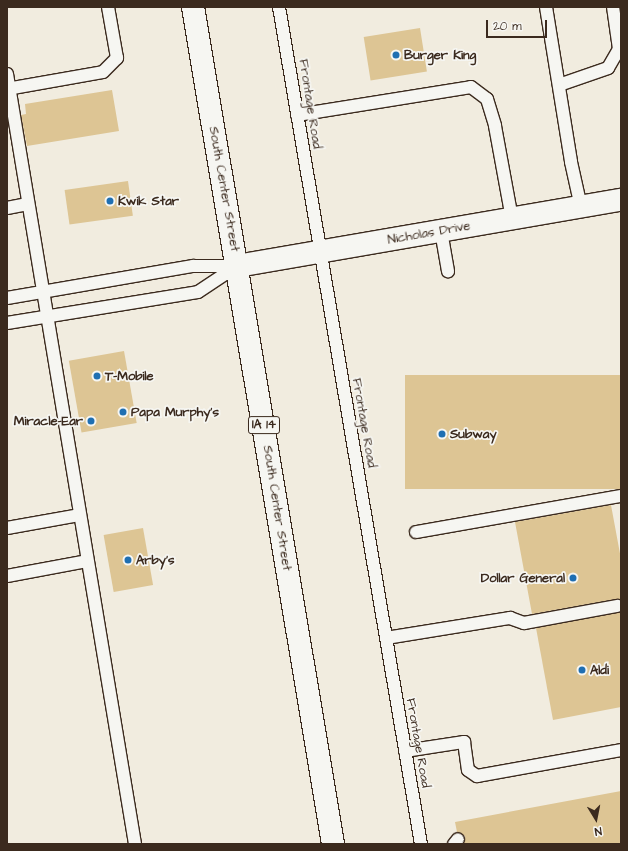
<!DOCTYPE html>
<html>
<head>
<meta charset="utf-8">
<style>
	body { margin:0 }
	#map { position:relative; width:628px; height:851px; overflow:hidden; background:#f1ecdf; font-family:"Architects Daughter",sans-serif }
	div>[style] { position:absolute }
	.building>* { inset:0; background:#ddc594; transform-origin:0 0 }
	.roads { filter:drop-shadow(1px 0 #3b2a1e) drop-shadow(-1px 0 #3b2a1e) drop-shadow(0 1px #3b2a1e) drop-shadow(0 -1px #3b2a1e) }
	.service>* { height:12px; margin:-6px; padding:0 6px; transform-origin:6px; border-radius:6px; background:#f6f6f2 }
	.minor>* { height:22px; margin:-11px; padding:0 11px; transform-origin:11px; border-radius:11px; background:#f6f6f2 }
	.primary>* { height:22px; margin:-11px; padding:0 11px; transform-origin:11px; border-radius:11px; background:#f6f6f2 }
	.dots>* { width:11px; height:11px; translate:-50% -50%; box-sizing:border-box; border:2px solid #f6f6f2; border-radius:50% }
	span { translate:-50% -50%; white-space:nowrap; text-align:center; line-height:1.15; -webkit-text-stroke:3.5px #f6f6f2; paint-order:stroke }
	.shield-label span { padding:1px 3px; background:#f6f6f2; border:1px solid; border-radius:3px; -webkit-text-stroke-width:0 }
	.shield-label { font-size:12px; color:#3b2a1e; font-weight:700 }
	.poi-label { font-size:13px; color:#3b2a1e; font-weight:700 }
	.left { translate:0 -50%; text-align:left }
	.right { translate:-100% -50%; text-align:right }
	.street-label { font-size:13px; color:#3b2a1e }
	.frame { position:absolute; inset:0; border:8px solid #3b2a1e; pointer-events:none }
	.north { position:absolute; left:576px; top:799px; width:40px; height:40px; -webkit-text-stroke:3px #f6f6f2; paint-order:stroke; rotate:170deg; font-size:11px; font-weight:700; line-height:16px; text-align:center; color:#3b2a1e }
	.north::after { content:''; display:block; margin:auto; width:14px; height:18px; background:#3b2a1e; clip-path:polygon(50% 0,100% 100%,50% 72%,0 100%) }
	.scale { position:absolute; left:486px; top:20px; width:61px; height:18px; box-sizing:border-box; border:2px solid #3b2a1e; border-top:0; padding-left:5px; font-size:12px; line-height:14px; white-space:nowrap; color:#3b2a1e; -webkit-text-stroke:3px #f6f6f2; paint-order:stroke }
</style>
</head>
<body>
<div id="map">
	<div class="building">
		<div style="left:420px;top:28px;width:44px;height:57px;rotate:81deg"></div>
		<div style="clip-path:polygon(112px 90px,119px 131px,27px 146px,21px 115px,26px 114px,25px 104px)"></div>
		<div style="left:128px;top:181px;width:35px;height:64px;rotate:82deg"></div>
		<div style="left:124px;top:351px;width:73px;height:56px;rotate:80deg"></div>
		<div style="left:621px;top:375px;width:114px;height:216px;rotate:90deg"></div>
		<div style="clip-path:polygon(611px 505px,621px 559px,621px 600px,616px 599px,532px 614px,515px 522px)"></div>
		<div style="left:143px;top:528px;width:58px;height:40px;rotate:80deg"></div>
		<div style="clip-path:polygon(621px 612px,621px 707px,553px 720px,536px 628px)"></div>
		<div style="clip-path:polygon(621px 791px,621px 844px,464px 844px,465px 836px,457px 832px,455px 822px)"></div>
	</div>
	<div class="roads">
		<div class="service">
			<div style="left:279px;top:7px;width:849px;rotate:80.37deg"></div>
			<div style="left:546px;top:7px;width:157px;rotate:80.8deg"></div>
			<div style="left:571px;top:162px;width:46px;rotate:77.5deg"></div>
			<div style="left:7px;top:74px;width:781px;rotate:80.56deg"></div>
			<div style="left:559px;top:85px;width:52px;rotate:-19.1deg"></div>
			<div style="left:608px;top:68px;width:22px;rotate:-60deg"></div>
			<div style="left:619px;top:49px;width:42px;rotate:-98.1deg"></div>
			<div style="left:7px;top:89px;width:97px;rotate:-10deg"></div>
			<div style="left:103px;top:72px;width:20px;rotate:-45deg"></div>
			<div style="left:117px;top:58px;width:52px;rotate:-100deg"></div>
			<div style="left:297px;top:115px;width:176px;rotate:-9.1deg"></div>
			<div style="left:471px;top:87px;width:20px;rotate:37deg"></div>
			<div style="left:487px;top:99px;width:28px;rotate:73deg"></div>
			<div style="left:495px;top:126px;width:95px;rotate:79.6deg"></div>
			<div style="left:7px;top:208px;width:21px;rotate:-11deg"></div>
			<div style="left:441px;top:231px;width:41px;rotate:80.1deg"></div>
			<div style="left:7px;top:298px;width:189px;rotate:-9.8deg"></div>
			<div style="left:193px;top:266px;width:44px"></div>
			<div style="left:7px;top:323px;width:193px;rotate:-9.2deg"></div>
			<div style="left:198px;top:292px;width:47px;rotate:-33.7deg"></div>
			<div style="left:7px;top:528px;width:73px;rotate:-10.2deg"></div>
			<div style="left:416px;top:532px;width:208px;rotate:-10deg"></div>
			<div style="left:7px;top:576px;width:81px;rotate:-10.6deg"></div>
			<div style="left:386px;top:638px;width:126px;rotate:-9.2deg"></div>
			<div style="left:510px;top:618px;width:15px;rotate:20deg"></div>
			<div style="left:524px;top:623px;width:95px;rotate:-10.4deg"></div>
			<div style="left:405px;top:751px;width:60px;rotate:-8.7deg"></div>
			<div style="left:464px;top:742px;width:28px;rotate:82deg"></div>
			<div style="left:468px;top:770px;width:11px;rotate:34deg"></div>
			<div style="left:477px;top:776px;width:146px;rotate:-10.2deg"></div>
			<div style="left:454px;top:844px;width:6px;rotate:-51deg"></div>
		</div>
		<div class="minor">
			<div style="left:237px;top:266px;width:390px;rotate:-9.8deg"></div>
		</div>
		<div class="primary">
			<div style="left:193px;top:7px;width:849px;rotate:80.5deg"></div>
		</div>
	</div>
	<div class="dots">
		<div style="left:396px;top:55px;background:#1f6fb2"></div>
		<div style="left:110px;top:201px;background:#1f6fb2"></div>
		<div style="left:97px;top:376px;background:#1f6fb2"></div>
		<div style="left:123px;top:412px;background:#1f6fb2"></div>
		<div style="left:91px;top:421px;background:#1f6fb2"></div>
		<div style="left:442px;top:434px;background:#1f6fb2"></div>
		<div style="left:128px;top:560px;background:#1f6fb2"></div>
		<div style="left:573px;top:578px;background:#1f6fb2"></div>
		<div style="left:582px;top:670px;background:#1f6fb2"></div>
	</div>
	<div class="shield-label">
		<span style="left:264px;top:425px">IA 14</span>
	</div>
	<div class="poi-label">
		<span class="left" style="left:404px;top:55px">Burger King</span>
		<span class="left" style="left:118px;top:201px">Kwik Star</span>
		<span class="left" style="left:105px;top:376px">T-Mobile</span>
		<span class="left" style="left:131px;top:412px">Papa Murphy's</span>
		<span class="right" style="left:83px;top:421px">Miracle-Ear</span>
		<span class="left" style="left:450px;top:434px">Subway</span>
		<span class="left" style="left:136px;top:560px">Arby's</span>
		<span class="right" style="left:565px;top:578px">Dollar General</span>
		<span class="left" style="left:590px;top:670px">Aldi</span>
	</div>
	<div class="street-label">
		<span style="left:310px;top:104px;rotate:81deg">Frontage Road</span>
		<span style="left:224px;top:189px;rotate:80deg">South Center Street</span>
		<span style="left:429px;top:233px;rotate:-10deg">Nicholas Drive</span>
		<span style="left:364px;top:423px;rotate:80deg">Frontage Road</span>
		<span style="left:277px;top:508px;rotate:81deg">South Center Street</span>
		<span style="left:418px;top:743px;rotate:80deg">Frontage Road</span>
	</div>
	<div class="frame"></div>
	<div class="north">N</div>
	<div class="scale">20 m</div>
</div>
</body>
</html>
